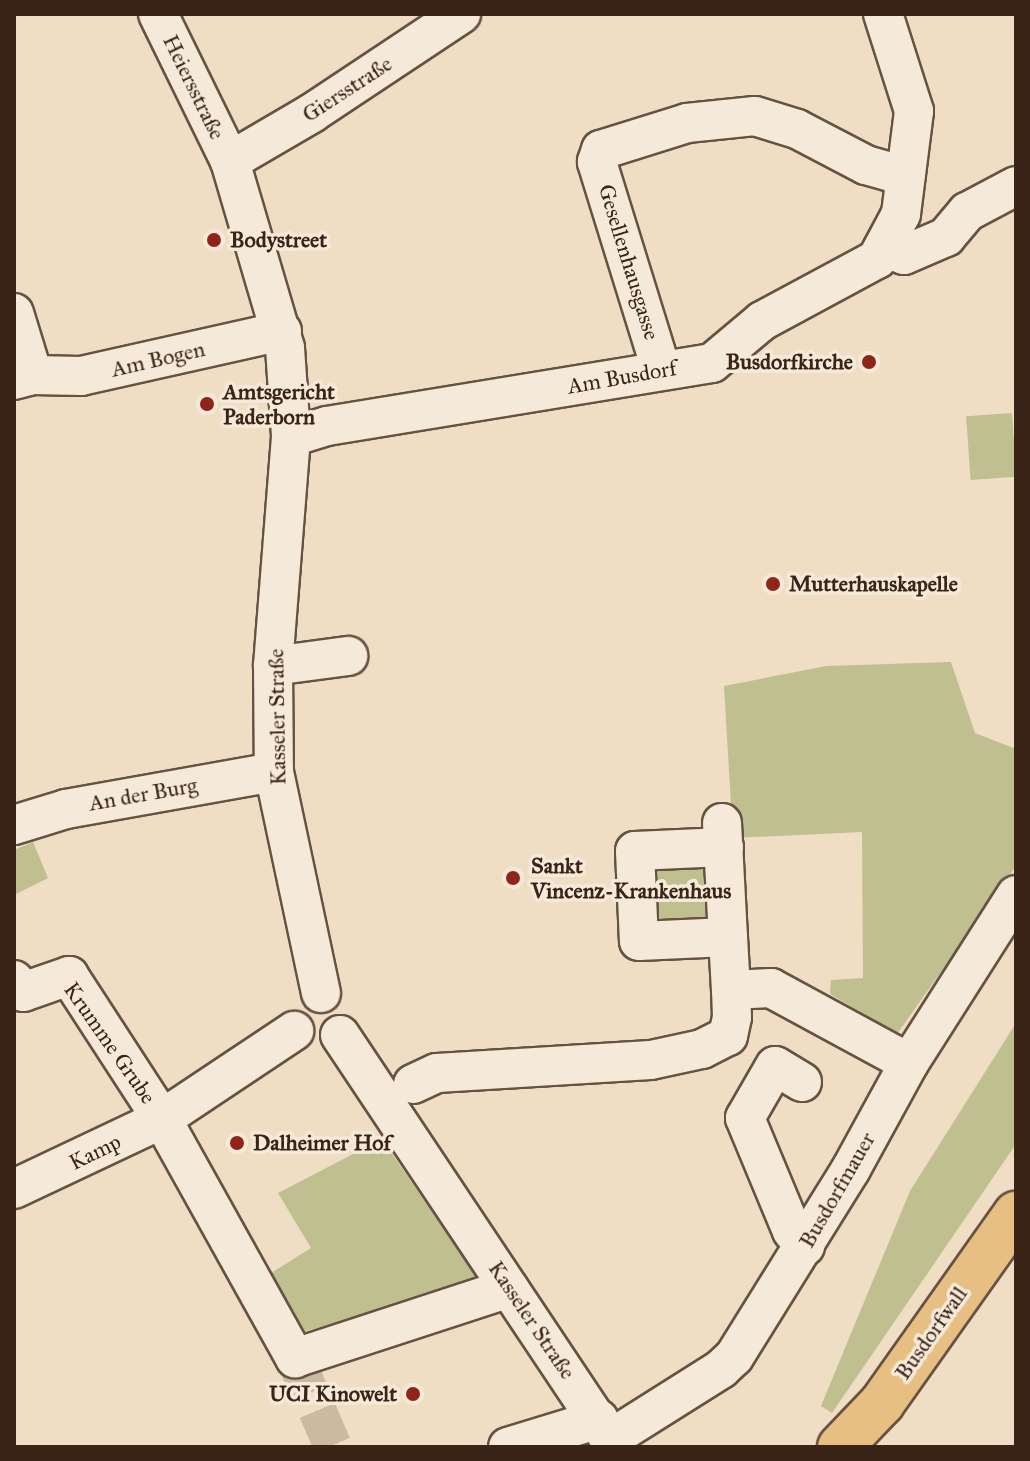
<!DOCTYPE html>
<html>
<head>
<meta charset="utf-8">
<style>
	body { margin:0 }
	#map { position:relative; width:1030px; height:1461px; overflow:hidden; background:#efdec4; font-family:"IM FELL Great Primer",serif }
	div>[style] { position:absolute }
	.green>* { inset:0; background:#c0bf90; transform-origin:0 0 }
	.minor-tunnel>* { height:38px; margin-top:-19px; transform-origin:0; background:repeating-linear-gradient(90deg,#cbb9a1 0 38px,transparent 0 57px) }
	.roads { filter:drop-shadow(2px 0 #675242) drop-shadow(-2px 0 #675242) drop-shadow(0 2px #675242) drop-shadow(0 -2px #675242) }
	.minor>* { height:38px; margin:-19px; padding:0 19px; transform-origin:19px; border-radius:19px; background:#f5ead9 }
	.major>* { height:44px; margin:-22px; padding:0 22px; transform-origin:22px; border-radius:22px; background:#e8bf82 }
	.dots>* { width:22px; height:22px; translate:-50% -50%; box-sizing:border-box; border:4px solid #f5ead9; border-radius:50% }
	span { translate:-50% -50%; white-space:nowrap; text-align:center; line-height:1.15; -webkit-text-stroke:7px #f5ead9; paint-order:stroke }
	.street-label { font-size:22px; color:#3a2317 }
	.poi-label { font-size:22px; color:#3a2317; font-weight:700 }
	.left { translate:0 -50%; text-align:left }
	.right { translate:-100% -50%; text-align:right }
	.frame { position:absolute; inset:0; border:16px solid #3a2317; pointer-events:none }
</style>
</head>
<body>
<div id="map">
	<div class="green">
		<div style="left:1012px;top:413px;width:64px;height:46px;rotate:86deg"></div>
		<div style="clip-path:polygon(951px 662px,975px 733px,1016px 749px,1016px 866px,897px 1034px,830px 994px,831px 980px,863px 978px,862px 832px,733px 838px,724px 686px,826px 666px)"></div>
		<div style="clip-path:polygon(33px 842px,48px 878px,14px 895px,14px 850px)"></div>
		<div style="clip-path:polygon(706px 864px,711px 911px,705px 919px,664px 923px,659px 920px,655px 914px,652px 872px,655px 865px)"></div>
		<div style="clip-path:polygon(1016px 1023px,1016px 1144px,832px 1413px,821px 1406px,910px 1191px)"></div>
		<div style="clip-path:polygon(382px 1139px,483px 1287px,305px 1331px,271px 1273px,311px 1248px,278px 1193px)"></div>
	</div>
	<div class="minor-tunnel">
		<div style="left:295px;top:1358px;width:97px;rotate:66.9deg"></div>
	</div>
	<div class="roads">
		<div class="minor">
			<div style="left:158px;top:14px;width:164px;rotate:63.9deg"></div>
			<div style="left:230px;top:161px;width:195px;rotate:73.6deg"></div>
			<div style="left:285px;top:348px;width:89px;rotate:86.1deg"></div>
			<div style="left:291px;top:437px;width:230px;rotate:94.5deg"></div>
			<div style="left:273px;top:666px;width:106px;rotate:89.5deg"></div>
			<div style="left:274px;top:772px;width:226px;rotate:78deg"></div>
			<div style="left:230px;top:161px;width:95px;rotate:-30.3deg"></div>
			<div style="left:312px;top:113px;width:179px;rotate:-33.6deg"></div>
			<div style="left:883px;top:248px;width:22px;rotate:18deg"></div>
			<div style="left:904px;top:255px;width:46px;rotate:-23.2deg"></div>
			<div style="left:946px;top:237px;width:33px;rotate:-50deg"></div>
			<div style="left:967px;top:212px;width:55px;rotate:-28deg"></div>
			<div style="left:14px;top:313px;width:65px;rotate:73deg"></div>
			<div style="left:661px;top:369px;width:217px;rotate:-107.2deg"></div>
			<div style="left:597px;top:162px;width:13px;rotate:-72deg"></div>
			<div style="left:601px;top:150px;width:90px;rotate:-17.4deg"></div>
			<div style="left:687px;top:123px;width:68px;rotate:-5.9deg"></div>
			<div style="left:755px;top:116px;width:44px;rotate:17.2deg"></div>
			<div style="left:797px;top:129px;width:78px;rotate:27.6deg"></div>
			<div style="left:866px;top:165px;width:41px;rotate:15.8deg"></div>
			<div style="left:14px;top:380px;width:20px;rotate:-15deg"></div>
			<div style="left:33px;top:375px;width:48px;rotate:1.2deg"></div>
			<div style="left:81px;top:376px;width:206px;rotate:-12.6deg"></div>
			<div style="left:291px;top:437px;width:38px;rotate:-17deg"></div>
			<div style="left:327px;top:426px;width:390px;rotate:-9.3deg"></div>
			<div style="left:712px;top:363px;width:65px;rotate:-40deg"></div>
			<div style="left:762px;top:321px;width:131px;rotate:-28.3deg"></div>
			<div style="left:877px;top:259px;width:51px;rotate:-61.9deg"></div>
			<div style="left:901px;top:214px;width:104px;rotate:-82.8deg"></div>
			<div style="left:914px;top:111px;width:102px;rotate:-107.7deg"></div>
			<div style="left:273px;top:666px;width:76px;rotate:-7.6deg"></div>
			<div style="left:722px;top:823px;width:114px;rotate:87deg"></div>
			<div style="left:14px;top:825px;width:54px;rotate:-17.1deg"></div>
			<div style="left:66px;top:809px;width:211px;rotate:-10.1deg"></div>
			<div style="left:724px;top:847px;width:89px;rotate:177.4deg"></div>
			<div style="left:635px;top:851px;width:90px;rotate:87.5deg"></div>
			<div style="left:639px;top:941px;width:89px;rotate:-2.6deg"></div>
			<div style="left:728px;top:937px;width:53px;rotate:86.8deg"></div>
			<div style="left:731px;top:990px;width:40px;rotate:-2.9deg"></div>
			<div style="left:771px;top:988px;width:157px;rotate:28.5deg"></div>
			<div style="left:14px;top:980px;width:15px;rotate:53deg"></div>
			<div style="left:23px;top:992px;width:49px;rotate:-19.2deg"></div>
			<div style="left:69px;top:976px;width:171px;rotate:57deg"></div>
			<div style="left:162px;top:1119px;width:274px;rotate:60.9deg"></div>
			<div style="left:295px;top:1358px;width:225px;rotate:-18.1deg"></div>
			<div style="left:340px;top:1035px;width:495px;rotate:56.3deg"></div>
			<div style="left:802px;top:1082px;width:31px;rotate:-149deg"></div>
			<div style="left:775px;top:1066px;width:60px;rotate:120deg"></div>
			<div style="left:745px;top:1118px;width:122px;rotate:67.4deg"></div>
			<div style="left:792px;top:1231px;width:20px;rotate:49deg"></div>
			<div style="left:413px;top:1084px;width:26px;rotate:-25deg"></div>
			<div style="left:437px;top:1073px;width:214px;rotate:-3.5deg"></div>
			<div style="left:651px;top:1060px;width:52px;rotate:-12.2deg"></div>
			<div style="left:702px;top:1049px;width:29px;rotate:-27deg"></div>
			<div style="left:728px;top:1036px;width:19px;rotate:-78deg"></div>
			<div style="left:732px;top:1017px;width:27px;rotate:-92deg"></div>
			<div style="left:14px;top:1189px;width:164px;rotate:-25.3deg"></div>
			<div style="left:162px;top:1119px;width:159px;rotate:-33.7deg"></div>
			<div style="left:610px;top:1439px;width:131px;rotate:-32.2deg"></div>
			<div style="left:721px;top:1369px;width:18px;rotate:-43deg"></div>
			<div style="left:734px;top:1357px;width:221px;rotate:-58.1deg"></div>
			<div style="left:851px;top:1169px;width:121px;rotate:-61.3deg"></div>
			<div style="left:909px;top:1063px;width:199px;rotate:-57.5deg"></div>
			<div style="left:508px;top:1447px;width:95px;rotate:-17.1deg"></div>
		</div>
		<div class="major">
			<div style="left:840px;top:1447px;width:61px;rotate:-46.3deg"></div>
			<div style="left:882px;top:1403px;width:232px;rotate:-54.7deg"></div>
		</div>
	</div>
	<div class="dots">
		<div style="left:214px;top:240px;background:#8f2418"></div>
		<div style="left:869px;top:362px;background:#8f2418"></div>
		<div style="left:207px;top:404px;background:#8f2418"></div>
		<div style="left:773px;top:584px;background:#8f2418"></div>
		<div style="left:513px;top:878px;background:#8f2418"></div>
		<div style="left:237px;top:1143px;background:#8f2418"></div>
		<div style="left:413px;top:1394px;background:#8f2418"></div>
	</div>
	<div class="street-label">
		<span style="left:194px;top:87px;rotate:64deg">Heiersstraße</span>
		<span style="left:347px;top:89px;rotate:-33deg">Giersstraße</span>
		<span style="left:629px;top:262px;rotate:73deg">Gesellenhausgasse</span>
		<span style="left:158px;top:359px;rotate:-13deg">Am Bogen</span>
		<span style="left:622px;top:377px;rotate:-10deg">Am Busdorf</span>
		<span style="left:277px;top:717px;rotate:-91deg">Kasseler Straße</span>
		<span style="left:143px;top:794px;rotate:-10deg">An der Burg</span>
		<span style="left:110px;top:1043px;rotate:55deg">Krumme Grube</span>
		<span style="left:95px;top:1152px;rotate:-26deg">Kamp</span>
		<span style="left:837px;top:1190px;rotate:-60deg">Busdorfmauer</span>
		<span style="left:532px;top:1320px;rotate:56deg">Kasseler Straße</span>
		<span style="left:931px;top:1333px;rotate:-55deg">Busdorfwall</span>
	</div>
	<div class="poi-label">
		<span class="left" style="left:230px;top:240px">Bodystreet</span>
		<span class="right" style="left:853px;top:362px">Busdorfkirche</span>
		<span class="left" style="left:223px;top:404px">Amtsgericht<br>Paderborn</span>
		<span class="left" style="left:789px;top:584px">Mutterhauskapelle</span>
		<span class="left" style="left:531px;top:878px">Sankt<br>Vincenz-Krankenhaus</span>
		<span class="left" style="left:253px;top:1143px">Dalheimer Hof</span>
		<span class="right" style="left:397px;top:1394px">UCI Kinowelt</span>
	</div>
	<div class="frame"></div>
</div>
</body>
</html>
